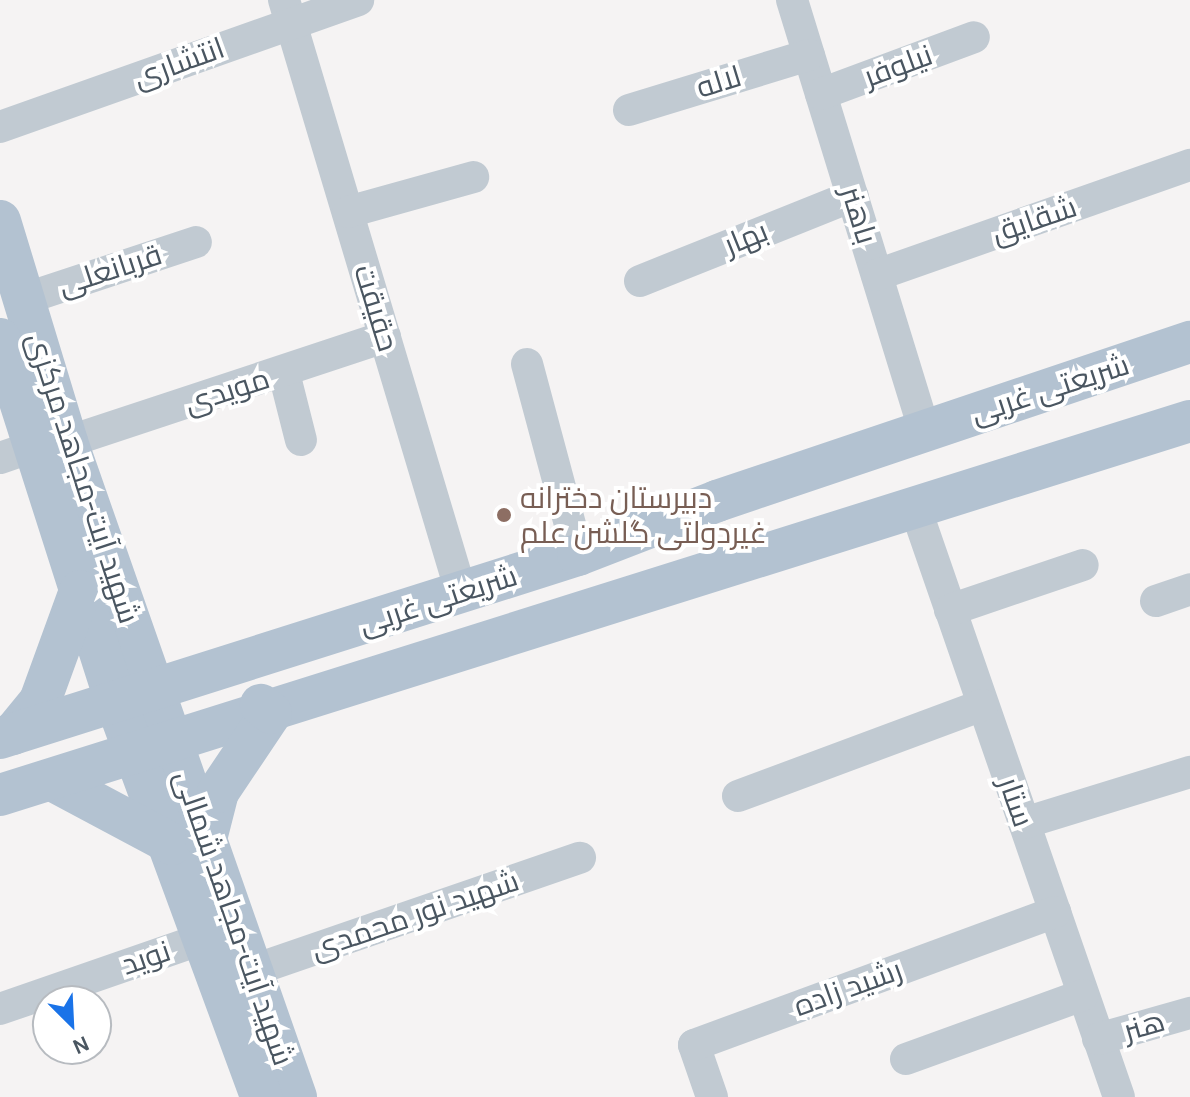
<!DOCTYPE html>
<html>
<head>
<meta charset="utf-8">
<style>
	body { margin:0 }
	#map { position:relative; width:1190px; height:1097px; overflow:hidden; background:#f5f3f3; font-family:Karla,Cairo,sans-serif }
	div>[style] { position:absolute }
	.minor>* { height:32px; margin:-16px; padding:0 16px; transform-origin:16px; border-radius:16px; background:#c1cad2 }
	.major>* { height:42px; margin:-21px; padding:0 21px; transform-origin:21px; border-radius:21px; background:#b3c2d1 }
	.dots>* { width:22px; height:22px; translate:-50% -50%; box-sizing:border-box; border:4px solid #fff; border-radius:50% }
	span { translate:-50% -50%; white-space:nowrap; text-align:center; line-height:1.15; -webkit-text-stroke:8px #fff; paint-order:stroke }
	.street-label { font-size:30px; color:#4a5661 }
	.education-label { font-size:30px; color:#785e54 }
	.left { translate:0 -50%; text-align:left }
	.north { position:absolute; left:32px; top:985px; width:80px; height:80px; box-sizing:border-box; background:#fff; border:2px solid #b7bbc0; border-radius:50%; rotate:156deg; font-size:22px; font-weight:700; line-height:32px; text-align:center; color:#4a5661 }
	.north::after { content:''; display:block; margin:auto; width:28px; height:36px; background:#1a73e8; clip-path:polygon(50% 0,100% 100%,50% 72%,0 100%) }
</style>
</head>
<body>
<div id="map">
	<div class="minor">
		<div style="left:284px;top:0;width:618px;rotate:73.35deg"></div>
		<div style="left:792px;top:0;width:450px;rotate:72.9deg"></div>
		<div style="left:821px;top:94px;width:163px;rotate:-20.4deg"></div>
		<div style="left:629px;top:110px;width:188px;rotate:-17deg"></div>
		<div style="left:0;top:127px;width:380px;rotate:-19.5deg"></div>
		<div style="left:348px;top:212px;width:130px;rotate:-15.6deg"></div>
		<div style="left:877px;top:275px;width:332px;rotate:-19.4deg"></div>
		<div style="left:640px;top:281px;width:229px;rotate:-21.8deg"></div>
		<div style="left:24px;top:299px;width:181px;rotate:-18.3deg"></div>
		<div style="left:527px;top:364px;width:198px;rotate:75deg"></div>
		<div style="left:284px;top:373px;width:69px;rotate:75.8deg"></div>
		<div style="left:67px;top:442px;width:335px;rotate:-18.3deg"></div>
		<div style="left:0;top:458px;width:36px;rotate:-19deg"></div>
		<div style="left:915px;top:507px;width:624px;rotate:70.93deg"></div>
		<div style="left:1156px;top:601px;width:36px;rotate:-19deg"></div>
		<div style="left:950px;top:610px;width:140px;rotate:-18.7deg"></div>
		<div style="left:738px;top:796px;width:261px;rotate:-20.4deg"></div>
		<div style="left:1024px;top:823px;width:174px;rotate:-17.1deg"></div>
		<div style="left:251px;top:971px;width:348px;rotate:-19deg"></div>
		<div style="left:0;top:1009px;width:214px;rotate:-19.1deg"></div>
		<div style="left:1098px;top:1039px;width:96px;rotate:-15.8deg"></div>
		<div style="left:906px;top:1059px;width:188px;rotate:-19.9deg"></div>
		<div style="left:712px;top:1097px;width:55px;rotate:-109.1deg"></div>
		<div style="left:694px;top:1045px;width:385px;rotate:-20.2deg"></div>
	</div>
	<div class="major">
		<div style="left:0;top:221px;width:231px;rotate:73.1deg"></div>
		<div style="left:67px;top:442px;width:694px;rotate:70.73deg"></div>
		<div style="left:0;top:339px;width:381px;rotate:72.3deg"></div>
		<div style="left:116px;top:702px;width:421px;rotate:69.8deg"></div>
		<div style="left:13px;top:734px;width:43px;rotate:-50.7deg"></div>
		<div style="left:40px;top:701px;width:117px;rotate:-70deg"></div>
		<div style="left:0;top:738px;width:606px;rotate:-17.57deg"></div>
		<div style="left:578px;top:555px;width:149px;rotate:-21.2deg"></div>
		<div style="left:717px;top:501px;width:499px;rotate:-18.6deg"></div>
		<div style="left:52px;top:780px;width:136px;rotate:28.1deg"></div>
		<div style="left:0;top:795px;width:1247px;rotate:-17.45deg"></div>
		<div style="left:206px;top:839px;width:49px;rotate:-75.7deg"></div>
		<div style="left:218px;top:792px;width:95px;rotate:-56.1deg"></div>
		<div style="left:271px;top:713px;width:13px;rotate:-141deg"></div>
	</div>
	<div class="dots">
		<div style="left:504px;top:515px;background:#8d6e63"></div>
	</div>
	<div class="street-label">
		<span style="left:179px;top:63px;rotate:-20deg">انتشاری</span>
		<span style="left:898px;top:66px;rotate:-20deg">نیلوفر</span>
		<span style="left:719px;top:82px;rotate:-17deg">لاله</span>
		<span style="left:859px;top:215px;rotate:73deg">باهنر</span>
		<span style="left:1034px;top:220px;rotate:-19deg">شقایق</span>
		<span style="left:746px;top:238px;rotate:-22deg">بهار</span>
		<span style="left:110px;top:270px;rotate:-18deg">قربانعلی</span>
		<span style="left:376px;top:308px;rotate:73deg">حقیقت</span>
		<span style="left:1050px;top:389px;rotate:-18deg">شریعتی غربی</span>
		<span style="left:227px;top:391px;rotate:-18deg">مویدی</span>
		<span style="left:83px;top:478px;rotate:72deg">شهید آیت-مجاهد مرکزی</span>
		<span style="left:438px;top:600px;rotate:-18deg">شریعتی غربی</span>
		<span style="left:1016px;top:802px;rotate:71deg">ستار</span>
		<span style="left:415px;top:915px;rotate:-19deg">شهید نور محمدی</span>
		<span style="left:234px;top:918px;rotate:71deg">شهید آیت-مجاهد شمالی</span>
		<span style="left:146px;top:958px;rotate:-19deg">نوید</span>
		<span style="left:848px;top:988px;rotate:-20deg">رشید زاده</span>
		<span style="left:1144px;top:1026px;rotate:-16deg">هنر</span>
	</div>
	<div class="education-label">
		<span class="left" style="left:520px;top:515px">دبیرستان دخترانه<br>غیردولتی گلشن علم</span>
	</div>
	<div class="north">N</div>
</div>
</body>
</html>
